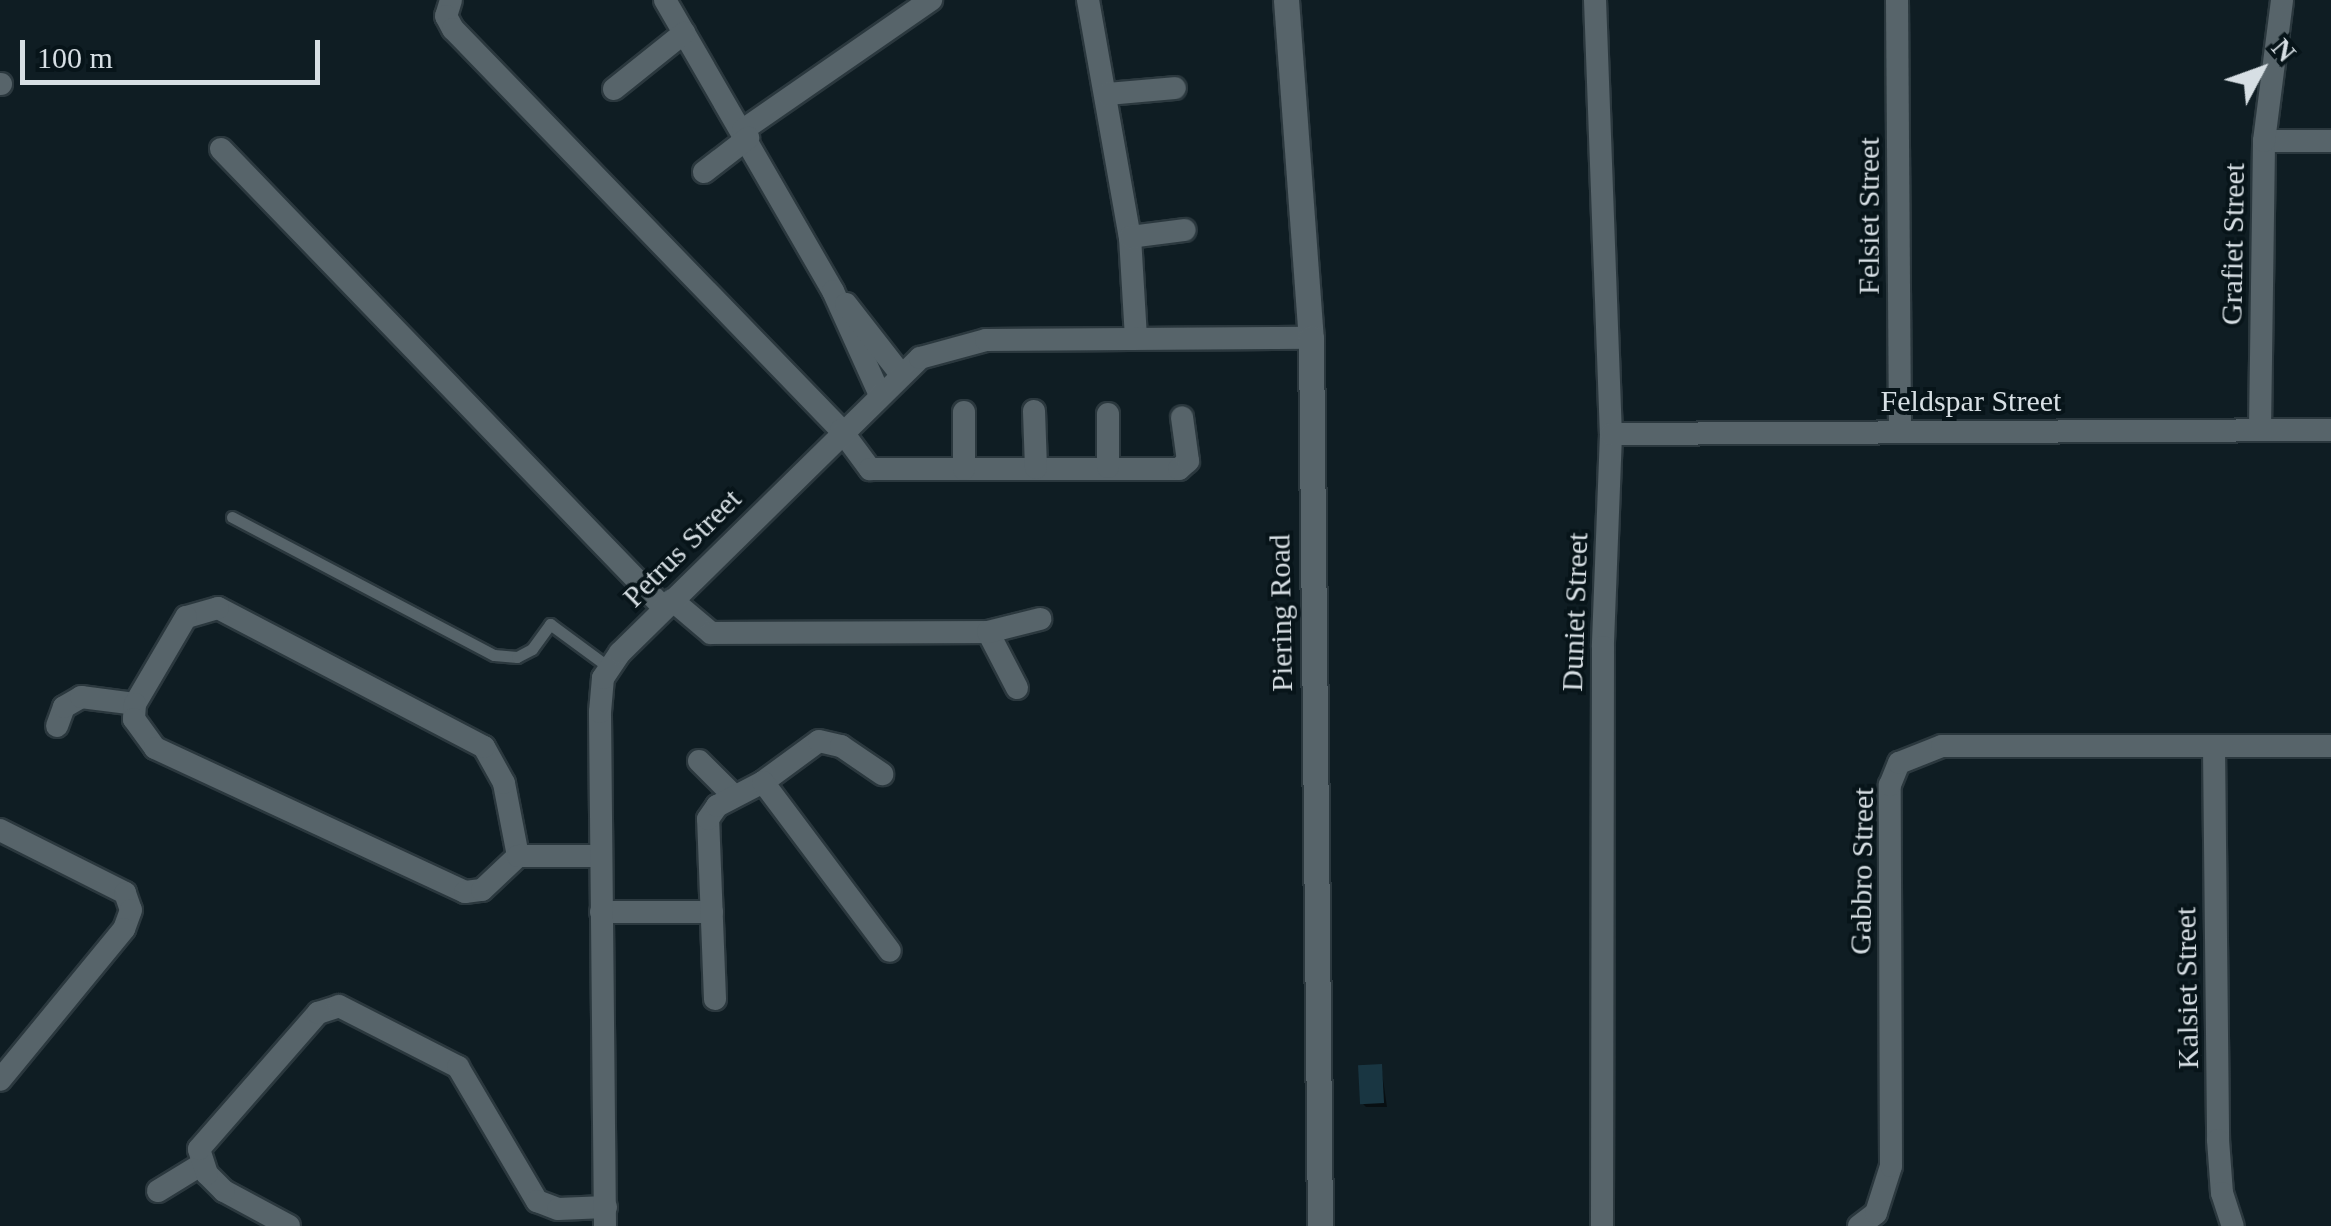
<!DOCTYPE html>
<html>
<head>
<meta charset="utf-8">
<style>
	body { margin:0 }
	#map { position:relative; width:2331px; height:1226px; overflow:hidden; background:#0f1d23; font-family:"Times New Roman",serif }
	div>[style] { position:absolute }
	.shadow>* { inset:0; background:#0007 }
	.building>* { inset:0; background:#193642; transform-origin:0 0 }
	.roads { filter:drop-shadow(2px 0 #2b383e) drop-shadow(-2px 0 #2b383e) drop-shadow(0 2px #2b383e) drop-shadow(0 -2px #2b383e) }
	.service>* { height:11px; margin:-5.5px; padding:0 5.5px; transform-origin:5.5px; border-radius:5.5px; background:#57646a }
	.minor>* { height:22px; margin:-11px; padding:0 11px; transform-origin:11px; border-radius:11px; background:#57646a }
	.tertiary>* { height:25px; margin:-12.5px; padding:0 12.5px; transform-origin:12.5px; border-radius:12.5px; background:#57646a }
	span { translate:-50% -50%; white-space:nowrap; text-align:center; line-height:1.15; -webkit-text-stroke:8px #071419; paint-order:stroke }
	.street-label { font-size:30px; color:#d7dfe4 }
	.north { position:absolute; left:2211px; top:20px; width:100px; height:100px; -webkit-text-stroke:8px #071419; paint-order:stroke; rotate:49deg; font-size:28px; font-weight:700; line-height:40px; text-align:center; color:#d7dfe4 }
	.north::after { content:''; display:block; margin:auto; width:35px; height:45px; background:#d7dfe4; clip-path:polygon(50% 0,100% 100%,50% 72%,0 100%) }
	.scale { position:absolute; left:20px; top:40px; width:300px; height:45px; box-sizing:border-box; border:5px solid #d7dfe4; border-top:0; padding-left:12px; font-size:30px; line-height:35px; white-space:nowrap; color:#d7dfe4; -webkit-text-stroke:8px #071419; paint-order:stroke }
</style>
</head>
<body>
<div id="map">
	<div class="shadow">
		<div style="clip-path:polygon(1381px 1066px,1387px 1107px,1366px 1107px,1362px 1103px)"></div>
	</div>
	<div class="building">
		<div style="left:1382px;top:1064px;width:39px;height:24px;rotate:87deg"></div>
	</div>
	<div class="roads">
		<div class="service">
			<div style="left:232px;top:517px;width:296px;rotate:27.8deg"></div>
			<div style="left:494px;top:655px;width:23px;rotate:5deg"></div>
			<div style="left:517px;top:657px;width:17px;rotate:-28deg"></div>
			<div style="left:532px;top:649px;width:31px;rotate:-54deg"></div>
			<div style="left:550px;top:624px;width:74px;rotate:36.3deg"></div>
		</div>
		<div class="minor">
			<div style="left:451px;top:0;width:17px;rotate:107deg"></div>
			<div style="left:446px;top:16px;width:15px;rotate:62deg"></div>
			<div style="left:453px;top:29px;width:558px;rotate:45.94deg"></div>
			<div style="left:841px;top:430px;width:49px;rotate:53.4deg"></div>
			<div style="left:870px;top:469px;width:309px"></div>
			<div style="left:1179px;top:469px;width:12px;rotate:-42deg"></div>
			<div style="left:1188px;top:461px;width:44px;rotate:-97.8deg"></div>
			<div style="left:665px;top:0;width:336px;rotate:60deg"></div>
			<div style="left:833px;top:291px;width:112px;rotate:65.7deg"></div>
			<div style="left:1088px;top:0;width:241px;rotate:80deg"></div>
			<div style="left:1130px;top:237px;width:102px;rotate:86.6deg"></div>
			<div style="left:1595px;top:0;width:434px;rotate:87.9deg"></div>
			<div style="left:1611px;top:434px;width:213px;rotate:92.2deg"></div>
			<div style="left:1603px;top:647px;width:579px;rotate:90.1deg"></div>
			<div style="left:1897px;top:0;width:431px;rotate:89.6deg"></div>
			<div style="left:0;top:84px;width:1px"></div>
			<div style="left:614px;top:89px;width:90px;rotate:-38.7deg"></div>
			<div style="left:1107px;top:94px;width:68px;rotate:-5deg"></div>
			<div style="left:743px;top:130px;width:229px;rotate:-34.7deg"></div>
			<div style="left:2264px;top:141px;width:67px"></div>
			<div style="left:221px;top:149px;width:638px;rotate:46.02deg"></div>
			<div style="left:704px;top:172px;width:56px;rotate:-37.7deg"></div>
			<div style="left:1130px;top:237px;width:55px;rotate:-7.3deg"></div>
			<div style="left:846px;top:304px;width:86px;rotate:52.1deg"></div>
			<div style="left:1034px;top:411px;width:57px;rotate:88deg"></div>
			<div style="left:964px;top:412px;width:57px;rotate:90deg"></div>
			<div style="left:1108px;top:414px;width:53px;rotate:90deg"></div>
			<div style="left:2260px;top:430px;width:289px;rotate:-89.2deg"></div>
			<div style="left:2264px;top:141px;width:142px;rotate:-82.7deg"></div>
			<div style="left:1611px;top:434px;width:720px;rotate:-0.32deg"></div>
			<div style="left:672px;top:600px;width:51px;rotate:40.2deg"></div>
			<div style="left:711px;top:633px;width:277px;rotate:-0.2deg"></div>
			<div style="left:988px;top:632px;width:63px;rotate:62.6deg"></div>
			<div style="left:988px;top:632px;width:54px;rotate:-14deg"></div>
			<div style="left:57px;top:726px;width:20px;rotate:-70deg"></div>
			<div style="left:64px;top:707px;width:20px;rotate:-30deg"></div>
			<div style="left:81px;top:697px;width:54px;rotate:7.4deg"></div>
			<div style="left:2214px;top:747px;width:393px;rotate:89.4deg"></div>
			<div style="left:2218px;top:1140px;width:53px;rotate:85.7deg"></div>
			<div style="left:2222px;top:1193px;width:35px;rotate:72deg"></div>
			<div style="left:699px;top:761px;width:49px;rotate:45deg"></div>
			<div style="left:763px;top:782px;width:69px;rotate:-36.2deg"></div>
			<div style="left:819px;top:741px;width:23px;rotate:13deg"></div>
			<div style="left:841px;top:746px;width:50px;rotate:34.3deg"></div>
			<div style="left:0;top:830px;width:140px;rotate:26.7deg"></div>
			<div style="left:125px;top:893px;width:18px;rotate:71deg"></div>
			<div style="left:131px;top:910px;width:20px;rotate:110deg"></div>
			<div style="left:124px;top:929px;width:195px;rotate:129.4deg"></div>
			<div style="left:518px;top:856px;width:74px;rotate:-100.9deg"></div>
			<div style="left:504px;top:783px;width:41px;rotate:-119.1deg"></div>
			<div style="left:484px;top:747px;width:300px;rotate:-152.4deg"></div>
			<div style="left:218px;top:608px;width:33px;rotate:164deg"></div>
			<div style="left:186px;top:617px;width:101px;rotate:120.4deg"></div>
			<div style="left:135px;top:704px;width:15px;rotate:94deg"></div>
			<div style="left:134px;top:719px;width:36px;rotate:54deg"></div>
			<div style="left:155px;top:748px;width:342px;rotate:24.9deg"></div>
			<div style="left:465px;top:892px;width:17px;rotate:-7deg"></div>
			<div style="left:482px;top:890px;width:50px;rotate:-43.4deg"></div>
			<div style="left:518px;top:856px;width:83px"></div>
			<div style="left:601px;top:912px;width:111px"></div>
			<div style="left:715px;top:999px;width:180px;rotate:-92.2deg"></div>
			<div style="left:708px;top:819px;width:16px;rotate:-55deg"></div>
			<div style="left:717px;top:806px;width:52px;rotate:-27.6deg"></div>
			<div style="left:763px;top:782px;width:211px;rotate:53.1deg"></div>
			<div style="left:158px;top:1191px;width:52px;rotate:-31.5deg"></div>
			<div style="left:289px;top:1226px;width:74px;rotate:-151.7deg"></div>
			<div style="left:224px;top:1191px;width:24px;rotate:-135deg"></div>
			<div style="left:207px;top:1174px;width:26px;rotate:-108deg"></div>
			<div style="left:199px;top:1149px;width:181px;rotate:-48.8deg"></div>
			<div style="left:318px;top:1013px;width:22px;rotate:-18deg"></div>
			<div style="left:339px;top:1006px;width:134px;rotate:27.1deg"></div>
			<div style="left:458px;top:1067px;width:156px;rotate:59.5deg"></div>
			<div style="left:537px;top:1201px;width:22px;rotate:21deg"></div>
			<div style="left:558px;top:1209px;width:48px;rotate:-2.4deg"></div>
			<div style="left:605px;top:1226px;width:514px;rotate:-90.56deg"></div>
			<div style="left:600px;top:712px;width:34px;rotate:-85deg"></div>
			<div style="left:603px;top:678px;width:30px;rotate:-56deg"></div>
			<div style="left:620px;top:653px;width:421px;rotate:-44.5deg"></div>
			<div style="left:920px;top:358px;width:68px;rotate:-15.3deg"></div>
			<div style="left:986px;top:340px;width:325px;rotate:-0.4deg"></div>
			<div style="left:1859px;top:1226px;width:21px;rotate:-37deg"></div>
			<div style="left:1876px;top:1213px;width:49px;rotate:-72.3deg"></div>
			<div style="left:1891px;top:1166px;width:381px;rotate:-90.2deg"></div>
			<div style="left:1890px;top:785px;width:24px;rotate:-68deg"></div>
			<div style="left:1899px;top:763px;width:46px;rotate:-21.6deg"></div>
			<div style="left:1942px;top:746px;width:389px"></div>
		</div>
		<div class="tertiary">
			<div style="left:1286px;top:0;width:339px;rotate:85.8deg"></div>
			<div style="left:1311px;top:338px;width:888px;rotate:89.42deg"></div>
		</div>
	</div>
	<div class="street-label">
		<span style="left:1869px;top:216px;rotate:-90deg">Felsiet Street</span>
		<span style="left:2233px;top:244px;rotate:-89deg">Grafiet Street</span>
		<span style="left:1971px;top:401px">Feldspar Street</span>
		<span style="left:682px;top:548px;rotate:-45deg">Petrus Street</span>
		<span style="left:1575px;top:612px;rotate:-88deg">Duniet Street</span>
		<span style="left:1281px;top:613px;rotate:-91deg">Piering Road</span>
		<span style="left:1862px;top:871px;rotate:-89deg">Gabbro Street</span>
		<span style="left:2187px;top:988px;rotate:-91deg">Kalsiet Street</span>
	</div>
	<div class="north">N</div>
	<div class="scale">100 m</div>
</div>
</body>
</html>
